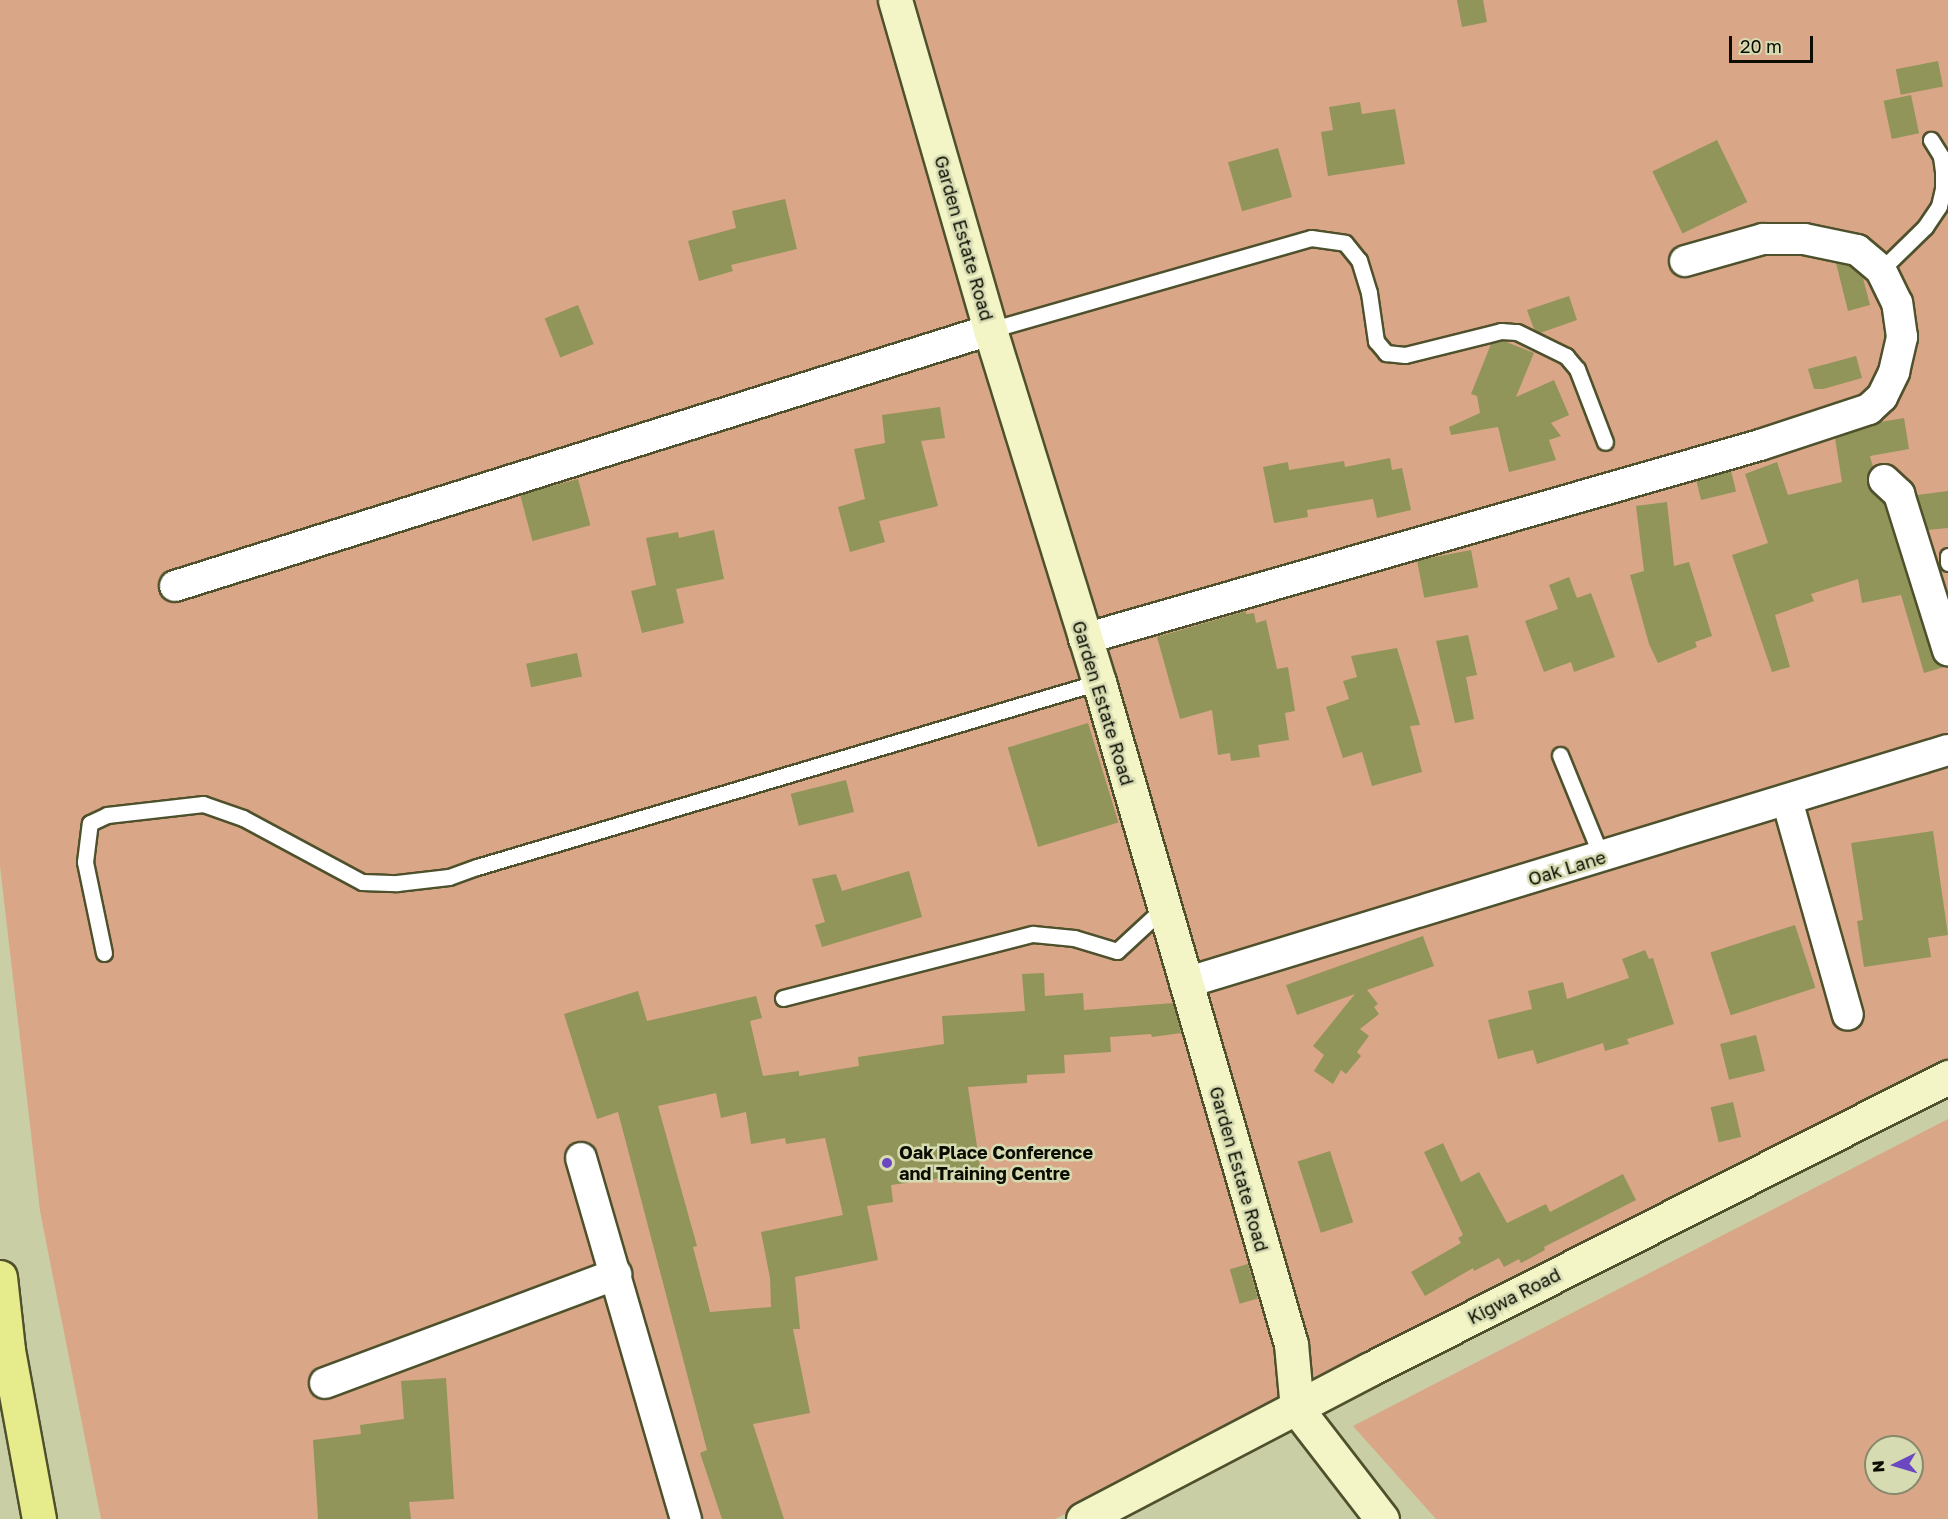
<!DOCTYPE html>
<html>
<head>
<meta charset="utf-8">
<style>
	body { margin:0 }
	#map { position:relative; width:1948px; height:1519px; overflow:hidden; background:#cacea5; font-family:"Golos Text",sans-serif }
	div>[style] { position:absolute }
	.green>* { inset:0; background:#d9a688 }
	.building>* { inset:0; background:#919559; transform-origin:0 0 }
	.roads { filter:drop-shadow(2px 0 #4e512c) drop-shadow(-2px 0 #4e512c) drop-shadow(0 2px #4e512c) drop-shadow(0 -2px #4e512c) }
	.lane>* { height:15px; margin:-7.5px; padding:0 7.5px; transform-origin:7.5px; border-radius:7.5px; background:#fff }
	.street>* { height:30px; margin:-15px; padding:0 15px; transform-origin:15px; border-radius:15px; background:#fff }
	.secondary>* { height:33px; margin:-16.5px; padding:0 16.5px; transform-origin:16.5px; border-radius:16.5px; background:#f3f5c6 }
	.primary>* { height:33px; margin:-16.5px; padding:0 16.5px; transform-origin:16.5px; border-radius:16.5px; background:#e6eb8c }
	.dots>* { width:16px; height:16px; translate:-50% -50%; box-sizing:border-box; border:3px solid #d7dbb1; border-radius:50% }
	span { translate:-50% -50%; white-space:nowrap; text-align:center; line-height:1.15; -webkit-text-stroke:5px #d7dbb1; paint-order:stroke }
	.street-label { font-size:18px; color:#0c0d02 }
	.poi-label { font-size:18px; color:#0c0d02; font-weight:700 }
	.left { translate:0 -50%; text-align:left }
	.north { position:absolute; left:1864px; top:1435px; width:60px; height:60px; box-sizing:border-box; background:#d7dbb1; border:2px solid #86896b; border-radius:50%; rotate:265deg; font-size:16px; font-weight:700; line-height:24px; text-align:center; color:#0c0d02 }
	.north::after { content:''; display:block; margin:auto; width:21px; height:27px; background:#6b48c1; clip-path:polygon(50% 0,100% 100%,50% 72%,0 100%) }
	.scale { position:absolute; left:1729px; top:36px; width:84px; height:27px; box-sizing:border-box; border:3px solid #0c0d02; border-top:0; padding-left:8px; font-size:18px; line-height:21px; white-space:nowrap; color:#0c0d02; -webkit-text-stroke:4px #d7dbb1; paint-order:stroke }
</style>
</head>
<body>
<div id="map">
	<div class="green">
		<div style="clip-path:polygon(0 0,1948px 0,1948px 1080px,1055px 1519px,101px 1519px,40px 1211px,0 866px)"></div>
		<div style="clip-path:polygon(evenodd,1948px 1119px,1948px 1519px,1436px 1519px,1353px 1426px,1948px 1119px,1876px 1447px,1912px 1447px,1912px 1483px,1876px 1483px,1876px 1447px)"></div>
	</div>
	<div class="building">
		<div style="clip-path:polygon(1457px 0,1483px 0,1487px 22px,1462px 27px)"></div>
		<div style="left:1938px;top:61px;width:26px;height:43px;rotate:79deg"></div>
		<div style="left:1911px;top:95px;width:39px;height:28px;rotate:78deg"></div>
		<div style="clip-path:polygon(1360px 102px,1362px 114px,1395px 109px,1405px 164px,1328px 176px,1321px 132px,1333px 130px,1329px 107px)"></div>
		<div style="left:1717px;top:140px;width:69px;height:72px;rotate:64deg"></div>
		<div style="left:1278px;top:148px;width:51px;height:52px;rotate:74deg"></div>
		<div style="clip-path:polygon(785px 199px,797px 249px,731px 265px,733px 271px,699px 281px,688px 241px,736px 228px,732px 211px)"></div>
		<div style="clip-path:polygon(1836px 263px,1849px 266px,1863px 278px,1870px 305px,1848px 311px)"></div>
		<div style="clip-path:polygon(1569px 296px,1577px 320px,1540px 333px,1534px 329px,1527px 310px)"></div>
		<div style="left:578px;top:305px;width:42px;height:36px;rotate:68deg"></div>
		<div style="clip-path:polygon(1504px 341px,1534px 353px,1516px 397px,1554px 380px,1569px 415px,1551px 423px,1561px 436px,1549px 440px,1556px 460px,1509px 472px,1498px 427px,1451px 435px,1449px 427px,1480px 413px,1477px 396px,1471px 394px,1491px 344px)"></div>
		<div style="clip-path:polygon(1856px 356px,1862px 378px,1823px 389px,1814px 389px,1808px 369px)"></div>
		<div style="clip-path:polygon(940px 407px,945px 438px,921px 441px,938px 506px,879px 521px,885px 542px,850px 552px,838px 507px,865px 499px,854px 449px,885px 443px,882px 415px)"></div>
		<div style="clip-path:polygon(1904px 418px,1909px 449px,1870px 456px,1873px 467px,1867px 476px,1867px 484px,1884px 504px,1932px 655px,1937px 663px,1944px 667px,1924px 673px,1901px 595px,1862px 603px,1858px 579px,1811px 594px,1814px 601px,1775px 615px,1790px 667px,1772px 672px,1732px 555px,1768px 543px,1745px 474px,1777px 462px,1788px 495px,1842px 482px,1835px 438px,1880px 422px)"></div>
		<div style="clip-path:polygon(1390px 458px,1392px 470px,1402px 468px,1411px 510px,1377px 518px,1373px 499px,1307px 510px,1308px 517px,1274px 523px,1263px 467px,1288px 462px,1289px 470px,1344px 461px,1345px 467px)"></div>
		<div style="left:1731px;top:471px;width:21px;height:36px;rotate:76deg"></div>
		<div style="left:578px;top:479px;width:48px;height:60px;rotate:75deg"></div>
		<div style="clip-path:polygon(1948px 491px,1948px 528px,1928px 530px,1917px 495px)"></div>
		<div style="clip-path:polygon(1667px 502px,1674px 566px,1689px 562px,1712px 636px,1695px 642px,1697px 647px,1658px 663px,1649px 644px,1630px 575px,1644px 571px,1636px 506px)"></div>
		<div style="clip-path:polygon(714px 530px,724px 579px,676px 589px,684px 623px,642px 633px,631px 591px,656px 585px,646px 538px,678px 532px,679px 538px)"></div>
		<div style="left:1471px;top:550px;width:38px;height:55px;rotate:79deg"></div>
		<div style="clip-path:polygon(1569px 577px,1577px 598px,1591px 593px,1615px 657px,1574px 672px,1571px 662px,1544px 672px,1525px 621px,1558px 609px,1549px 585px)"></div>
		<div style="clip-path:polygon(1246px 611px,1246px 614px,1254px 613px,1256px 623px,1266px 620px,1277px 669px,1288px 667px,1295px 711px,1285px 713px,1289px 740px,1258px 745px,1260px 757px,1231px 761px,1230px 753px,1218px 755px,1212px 710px,1180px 719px,1157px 637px)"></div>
		<div style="clip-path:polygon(1468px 635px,1477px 675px,1466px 677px,1474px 719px,1455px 723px,1436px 641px)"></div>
		<div style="clip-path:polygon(1397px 648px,1420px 725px,1410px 726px,1422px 772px,1372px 786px,1362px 752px,1343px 758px,1326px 707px,1349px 699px,1343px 681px,1357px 677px,1351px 656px)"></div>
		<div style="left:577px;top:653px;width:24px;height:52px;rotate:78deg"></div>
		<div style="left:1088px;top:723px;width:104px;height:84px;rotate:73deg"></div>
		<div style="left:846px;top:780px;width:33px;height:57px;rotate:76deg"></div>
		<div style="clip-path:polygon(1933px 831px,1948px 935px,1928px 938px,1931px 957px,1864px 967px,1857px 921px,1863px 920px,1851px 843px)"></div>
		<div style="clip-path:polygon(909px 871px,922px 917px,822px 947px,815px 925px,825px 922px,812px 879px,836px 874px,842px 891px)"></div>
		<div style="left:1795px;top:925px;width:66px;height:89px;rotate:72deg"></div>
		<div style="clip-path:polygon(1423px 936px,1434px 966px,1367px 990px,1378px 1004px,1374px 1007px,1379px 1014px,1360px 1029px,1369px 1036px,1357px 1052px,1361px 1056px,1346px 1074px,1341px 1070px,1333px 1084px,1314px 1071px,1324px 1055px,1313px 1046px,1355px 994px,1297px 1015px,1286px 985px)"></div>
		<div style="clip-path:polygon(1645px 950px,1649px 959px,1653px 958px,1674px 1024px,1627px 1039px,1629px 1044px,1605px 1051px,1603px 1043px,1537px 1064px,1533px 1050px,1498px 1059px,1488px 1020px,1532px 1009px,1528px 991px,1563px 982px,1567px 999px,1629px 978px,1622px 959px)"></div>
		<div style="clip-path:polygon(evenodd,1044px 973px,1045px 996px,1083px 993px,1084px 1010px,1173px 1003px,1181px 1033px,1152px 1037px,1151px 1034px,1110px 1037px,1111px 1052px,1064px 1055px,1065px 1073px,1027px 1075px,1027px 1083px,968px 1087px,981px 1173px,891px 1185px,893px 1202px,867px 1206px,878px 1260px,795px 1277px,800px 1329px,793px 1329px,810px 1413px,753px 1424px,784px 1519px,722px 1519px,700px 1453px,707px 1450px,618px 1112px,597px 1119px,564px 1014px,638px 991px,647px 1021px,756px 996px,762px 1018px,750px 1021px,763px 1076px,799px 1071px,799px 1076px,859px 1066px,858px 1057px,944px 1044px,942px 1016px,1025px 1011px,1022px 974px,1044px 973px,716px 1093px,721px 1118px,746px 1112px,751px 1144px,785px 1138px,786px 1144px,825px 1138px,843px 1215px,761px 1232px,770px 1278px,771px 1307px,710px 1312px,693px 1247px,697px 1246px,658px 1106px,716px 1093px)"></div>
		<div style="left:1756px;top:1035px;width:37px;height:37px;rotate:76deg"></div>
		<div style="left:1733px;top:1102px;width:36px;height:23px;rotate:77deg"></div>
		<div style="clip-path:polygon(1443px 1143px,1461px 1182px,1479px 1172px,1507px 1223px,1546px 1204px,1550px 1212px,1623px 1174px,1636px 1200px,1544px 1247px,1545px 1250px,1521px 1263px,1519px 1259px,1504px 1267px,1499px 1258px,1474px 1271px,1473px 1268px,1425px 1296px,1411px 1272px,1461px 1243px,1458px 1238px,1463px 1235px,1424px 1152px)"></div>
		<div style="left:1330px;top:1151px;width:75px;height:34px;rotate:72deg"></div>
		<div style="left:1248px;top:1264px;width:36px;height:19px;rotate:74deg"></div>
		<div style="clip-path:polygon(446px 1378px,454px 1499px,409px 1502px,411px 1519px,318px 1519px,313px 1440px,361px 1434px,360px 1425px,404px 1419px,401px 1381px)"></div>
	</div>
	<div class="roads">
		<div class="lane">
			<div style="left:1881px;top:270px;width:62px;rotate:-44.3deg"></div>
			<div style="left:1925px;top:227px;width:25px;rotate:-56deg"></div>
			<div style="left:1939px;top:206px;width:18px;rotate:-77deg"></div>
			<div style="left:1943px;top:188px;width:17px;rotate:-90deg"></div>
			<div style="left:1943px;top:171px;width:15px;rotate:-98deg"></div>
			<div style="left:1941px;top:156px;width:19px;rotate:-122deg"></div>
			<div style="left:990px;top:330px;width:334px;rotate:-16deg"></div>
			<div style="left:1311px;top:238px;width:34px;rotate:8deg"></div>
			<div style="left:1345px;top:243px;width:22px;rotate:51deg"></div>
			<div style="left:1359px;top:260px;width:34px;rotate:73deg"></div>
			<div style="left:1369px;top:293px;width:49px;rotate:81.7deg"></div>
			<div style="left:1376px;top:341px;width:16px;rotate:50deg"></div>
			<div style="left:1386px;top:353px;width:19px;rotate:6deg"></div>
			<div style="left:1405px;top:355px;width:99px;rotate:-14deg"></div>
			<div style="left:1501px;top:331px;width:16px;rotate:4deg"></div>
			<div style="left:1517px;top:332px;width:55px;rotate:26.1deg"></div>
			<div style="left:1566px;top:356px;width:17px;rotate:50deg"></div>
			<div style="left:1577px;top:369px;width:78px;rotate:69deg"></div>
			<div style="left:1948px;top:556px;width:7px;rotate:90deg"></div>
			<div style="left:1560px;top:755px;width:111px;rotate:67.8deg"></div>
			<div style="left:104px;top:953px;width:93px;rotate:-101.8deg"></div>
			<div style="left:85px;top:862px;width:39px;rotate:-83deg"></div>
			<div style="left:90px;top:823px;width:19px;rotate:-25deg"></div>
			<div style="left:107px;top:815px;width:97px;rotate:-6.5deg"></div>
			<div style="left:203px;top:804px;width:42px;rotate:19.3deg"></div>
			<div style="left:243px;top:818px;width:135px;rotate:28.3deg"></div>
			<div style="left:362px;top:882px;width:35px;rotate:2deg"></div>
			<div style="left:397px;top:883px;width:52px;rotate:-6.6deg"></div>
			<div style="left:449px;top:877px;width:30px;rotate:-20deg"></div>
			<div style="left:477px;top:867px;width:649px;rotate:-16.56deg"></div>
			<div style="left:783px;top:998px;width:258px;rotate:-14.4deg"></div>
			<div style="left:1033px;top:934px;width:41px;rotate:5.6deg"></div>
			<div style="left:1074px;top:938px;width:45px;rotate:16.8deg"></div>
			<div style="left:1117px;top:951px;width:53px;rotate:-42.7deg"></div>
			<div style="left:1156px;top:915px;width:11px;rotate:68deg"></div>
		</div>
		<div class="street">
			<div style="left:1884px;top:480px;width:21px;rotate:43deg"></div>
			<div style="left:1899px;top:494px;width:164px;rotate:72.6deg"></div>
			<div style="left:175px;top:586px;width:854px;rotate:-17.44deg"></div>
			<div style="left:1084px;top:639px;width:703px;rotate:-16.01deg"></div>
			<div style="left:1760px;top:445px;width:115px;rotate:-18.3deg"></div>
			<div style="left:1869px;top:409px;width:18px;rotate:-43deg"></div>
			<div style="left:1882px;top:397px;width:28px;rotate:-64deg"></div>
			<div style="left:1894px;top:372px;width:36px;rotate:-77deg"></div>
			<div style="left:1902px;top:337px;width:34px;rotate:-98deg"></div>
			<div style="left:1897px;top:303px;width:37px;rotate:-116deg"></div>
			<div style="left:1881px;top:270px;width:31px;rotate:-140deg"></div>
			<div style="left:1857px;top:250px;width:54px;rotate:-168.3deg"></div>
			<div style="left:1804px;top:239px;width:41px;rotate:180deg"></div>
			<div style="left:1763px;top:239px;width:81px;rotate:164.2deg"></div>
			<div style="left:1787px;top:800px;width:223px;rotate:74.2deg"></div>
			<div style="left:1185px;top:983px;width:798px;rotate:-16.98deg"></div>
			<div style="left:581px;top:1158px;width:376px;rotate:73.8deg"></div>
			<div style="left:325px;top:1383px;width:311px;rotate:-20.5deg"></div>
		</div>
		<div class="secondary">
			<div style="left:895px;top:0;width:343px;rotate:73.9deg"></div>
			<div style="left:990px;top:330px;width:368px;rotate:72.8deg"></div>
			<div style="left:1099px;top:682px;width:689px;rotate:73.83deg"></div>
			<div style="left:1291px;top:1344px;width:65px;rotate:84.7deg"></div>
			<div style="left:1297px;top:1409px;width:139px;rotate:52.3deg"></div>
			<div style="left:1083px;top:1519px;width:324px;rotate:-27.6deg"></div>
			<div style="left:1370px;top:1369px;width:648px;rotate:-26.8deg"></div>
		</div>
		<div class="primary">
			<div style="left:0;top:1277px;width:73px;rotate:83.7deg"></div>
			<div style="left:8px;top:1350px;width:172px;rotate:79.6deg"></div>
		</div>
	</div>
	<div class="dots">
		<div style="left:887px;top:1163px;background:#6b48c1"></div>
	</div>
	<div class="street-label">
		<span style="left:964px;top:238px;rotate:74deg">Garden Estate Road</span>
		<span style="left:1103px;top:703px;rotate:73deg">Garden Estate Road</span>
		<span style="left:1567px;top:868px;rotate:-17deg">Oak Lane</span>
		<span style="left:1239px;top:1169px;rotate:74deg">Garden Estate Road</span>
		<span style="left:1514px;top:1296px;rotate:-27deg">Kigwa Road</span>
	</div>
	<div class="poi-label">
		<span class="left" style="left:899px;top:1163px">Oak Place Conference<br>and Training Centre</span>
	</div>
	<div class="north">N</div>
	<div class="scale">20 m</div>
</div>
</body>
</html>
